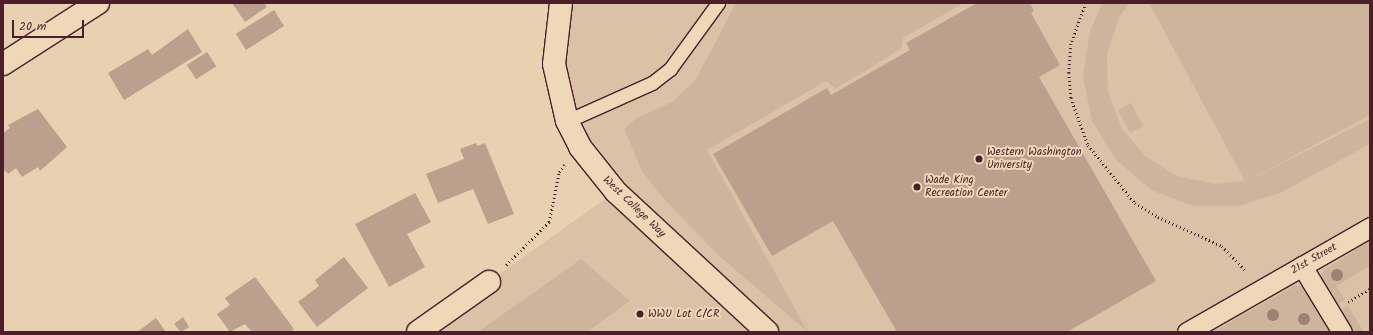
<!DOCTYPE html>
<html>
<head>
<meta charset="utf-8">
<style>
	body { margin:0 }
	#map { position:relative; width:1373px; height:335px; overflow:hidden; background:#e8d1b1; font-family:Kalam,sans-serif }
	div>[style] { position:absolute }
	.built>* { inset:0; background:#dbc2a6 }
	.green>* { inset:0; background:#ceb49c; transform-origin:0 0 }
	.building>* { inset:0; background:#bc9f8c; transform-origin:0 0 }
	.path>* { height:2.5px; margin-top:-1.25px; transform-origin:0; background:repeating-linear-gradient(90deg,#4a1f2b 0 1px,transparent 0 4px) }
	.roads { filter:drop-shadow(1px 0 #4a1f2b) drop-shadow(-1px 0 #4a1f2b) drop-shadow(0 1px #4a1f2b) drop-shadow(0 -1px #4a1f2b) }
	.service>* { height:13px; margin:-6.5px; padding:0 6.5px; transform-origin:6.5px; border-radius:6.5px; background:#efd8b7 }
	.pedestrian>* { height:19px; margin:-9.5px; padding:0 9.5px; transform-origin:9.5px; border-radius:9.5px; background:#efd8b7 }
	.minor>* { height:22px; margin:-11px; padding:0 11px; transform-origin:11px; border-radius:11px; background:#efd8b7 }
	.tertiary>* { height:22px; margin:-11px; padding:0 11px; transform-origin:11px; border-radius:11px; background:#efd8b7 }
	.trees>* { width:12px; height:12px; margin:-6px; border-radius:50%; background:#9f8074 }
	.dots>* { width:11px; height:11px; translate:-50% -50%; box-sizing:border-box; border:2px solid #efd8b7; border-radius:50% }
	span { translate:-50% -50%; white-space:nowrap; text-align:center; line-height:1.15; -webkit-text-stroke:4px #efd8b7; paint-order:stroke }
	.poi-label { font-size:11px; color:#4a1f2b }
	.left { translate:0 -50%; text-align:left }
	.street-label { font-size:11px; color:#4a1f2b }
	.frame { position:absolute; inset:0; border:4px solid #4a1f2b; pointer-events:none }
	.scale { position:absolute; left:12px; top:20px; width:72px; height:18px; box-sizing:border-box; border:2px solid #4a1f2b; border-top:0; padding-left:5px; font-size:12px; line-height:14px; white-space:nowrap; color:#4a1f2b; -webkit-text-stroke:3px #efd8b7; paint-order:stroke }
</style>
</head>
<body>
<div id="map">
	<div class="built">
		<div style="clip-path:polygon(561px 3px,1370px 3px,1370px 332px,418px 332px,615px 192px,567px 121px)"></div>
	</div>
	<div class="green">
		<div style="clip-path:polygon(736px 3px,964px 3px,903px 38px,901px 49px,835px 89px,826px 81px,707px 150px,808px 332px,720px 257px,663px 198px,642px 171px,624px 129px,637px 118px,672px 102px,696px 79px)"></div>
		<div style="clip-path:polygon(1102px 3px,1130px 3px,1119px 17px,1107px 53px,1108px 91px,1121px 127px,1145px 156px,1177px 176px,1215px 184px,1245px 181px,1149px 3px,1370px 3px,1370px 115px,1247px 181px,1370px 119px,1370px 144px,1282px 192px,1239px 206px,1193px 206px,1151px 190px,1116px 160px,1092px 121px,1083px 76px,1090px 31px)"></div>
		<div style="left:1131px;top:103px;width:26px;height:15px;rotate:62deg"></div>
		<div style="clip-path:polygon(1370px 241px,1370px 266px,1336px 286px,1345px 300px,1333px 307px,1319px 280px,1324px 270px)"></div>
		<div style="clip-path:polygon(581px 259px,630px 301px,587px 332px,478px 332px)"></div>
		<div style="clip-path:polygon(1296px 285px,1307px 288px,1336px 332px,1213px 332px)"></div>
		<div style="clip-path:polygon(1348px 306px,1364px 332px,1349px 332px,1337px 312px)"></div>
	</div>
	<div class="building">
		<div style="clip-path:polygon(232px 3px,264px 3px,267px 7px,245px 22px)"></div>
		<div style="clip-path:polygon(977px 3px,1030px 3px,1034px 11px,1031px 13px,1060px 65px,1039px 77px,1156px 281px,1067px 332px,897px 332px,833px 221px,772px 256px,713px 154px,827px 88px,831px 95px,910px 50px,906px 43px)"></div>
		<div style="left:274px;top:10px;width:19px;height:45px;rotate:58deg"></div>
		<div style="clip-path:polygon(188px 29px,202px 52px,124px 100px,108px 73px,148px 49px,152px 55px)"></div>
		<div style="left:207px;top:52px;width:17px;height:24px;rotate:57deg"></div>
		<div style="clip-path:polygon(38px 109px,67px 147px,40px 171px,38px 167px,22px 177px,16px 168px,8px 174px,3px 169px,3px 133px,10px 128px,8px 125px)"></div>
		<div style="clip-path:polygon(476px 143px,477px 146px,485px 143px,514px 214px,488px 224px,473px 189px,438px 203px,426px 174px,464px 159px,460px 149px)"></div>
		<div style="clip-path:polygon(415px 193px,431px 222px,407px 234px,425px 267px,389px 287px,355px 224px)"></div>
		<div style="clip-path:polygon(344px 257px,368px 288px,317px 327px,298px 302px,319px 286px,315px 280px)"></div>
		<div style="clip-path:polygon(255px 277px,294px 329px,291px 332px,252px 332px,245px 324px,230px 332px,217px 314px,230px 305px,225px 298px)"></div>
		<div style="clip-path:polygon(183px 317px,189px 327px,181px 332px,174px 324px)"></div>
		<div style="clip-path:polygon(156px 318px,166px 332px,137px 332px)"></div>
	</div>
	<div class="path">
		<div style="left:1086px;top:3px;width:44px;rotate:110.1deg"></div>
		<div style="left:1071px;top:44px;width:29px;rotate:94deg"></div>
		<div style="left:1069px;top:73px;width:25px;rotate:85deg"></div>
		<div style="left:1071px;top:98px;width:50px;rotate:70.1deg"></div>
		<div style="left:1088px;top:145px;width:75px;rotate:51deg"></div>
		<div style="left:1135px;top:203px;width:27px;rotate:31deg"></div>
		<div style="left:1158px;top:217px;width:70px;rotate:24.4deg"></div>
		<div style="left:1222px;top:246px;width:36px;rotate:46deg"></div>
		<div style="left:506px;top:265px;width:61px;rotate:-45deg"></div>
		<div style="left:549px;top:222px;width:51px;rotate:-78.7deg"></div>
		<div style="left:559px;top:172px;width:9px;rotate:-54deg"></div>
		<div style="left:1348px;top:302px;width:26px;rotate:-31deg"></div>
	</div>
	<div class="roads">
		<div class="service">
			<div style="left:567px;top:121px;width:93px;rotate:-24.1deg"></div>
			<div style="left:652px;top:83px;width:23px;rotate:-38deg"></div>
			<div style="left:670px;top:69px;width:82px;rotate:-54deg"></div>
		</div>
		<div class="pedestrian">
			<div style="left:1302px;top:266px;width:77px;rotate:58.8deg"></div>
			<div style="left:1187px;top:332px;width:211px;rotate:-29.8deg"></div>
		</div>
		<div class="minor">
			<div style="left:3px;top:64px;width:113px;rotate:-32.7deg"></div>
			<div style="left:418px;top:332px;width:87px;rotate:-35.2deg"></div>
		</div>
		<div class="tertiary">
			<div style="left:561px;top:3px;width:61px;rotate:96.5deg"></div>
			<div style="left:554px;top:64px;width:58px;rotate:77.2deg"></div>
			<div style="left:567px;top:121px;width:29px;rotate:63deg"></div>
			<div style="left:580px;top:147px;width:58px;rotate:51.3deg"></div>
			<div style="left:616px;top:192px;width:206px;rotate:42.8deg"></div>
		</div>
	</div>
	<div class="trees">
		<div style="left:1337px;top:275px"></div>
		<div style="left:1273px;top:315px"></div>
		<div style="left:1304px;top:319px"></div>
	</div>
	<div class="dots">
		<div style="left:979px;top:159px;background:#4a1f2b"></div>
		<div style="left:917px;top:187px;background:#4a1f2b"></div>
		<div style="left:640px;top:314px;background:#4a1f2b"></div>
	</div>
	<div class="poi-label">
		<span class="left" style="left:987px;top:159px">Western Washington<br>University</span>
		<span class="left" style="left:925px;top:187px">Wade King<br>Recreation Center</span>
		<span class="left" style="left:648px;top:314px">WWU Lot C/CR</span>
	</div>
	<div class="street-label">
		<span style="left:634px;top:207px;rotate:44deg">West College Way</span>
		<span style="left:1314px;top:259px;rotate:-30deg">21st Street</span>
	</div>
	<div class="frame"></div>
	<div class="scale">20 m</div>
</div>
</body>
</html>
